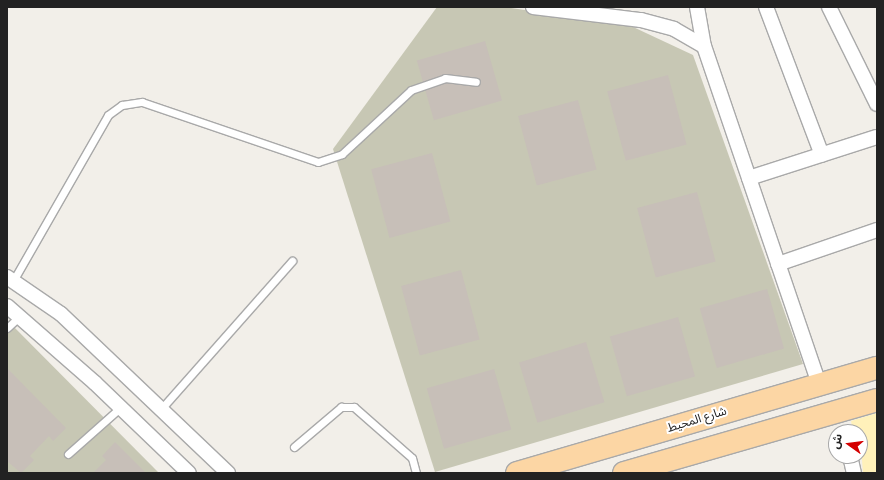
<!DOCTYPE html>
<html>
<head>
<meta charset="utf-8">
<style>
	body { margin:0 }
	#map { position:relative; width:884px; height:480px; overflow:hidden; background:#f2efe9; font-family:"Varela Round","Noto Sans Arabic",sans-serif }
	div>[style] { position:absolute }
	.construction>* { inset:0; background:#c7c7b4 }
	.sand>* { inset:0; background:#fff1ba }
	.building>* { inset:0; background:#c7bfb8; transform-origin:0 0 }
	.roads { filter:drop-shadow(1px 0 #a9a9a9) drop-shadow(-1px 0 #a9a9a9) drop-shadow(0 1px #a9a9a9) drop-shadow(0 -1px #a9a9a9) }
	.lane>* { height:7px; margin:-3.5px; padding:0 3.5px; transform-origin:3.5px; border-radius:3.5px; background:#fff }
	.street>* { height:14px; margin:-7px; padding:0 7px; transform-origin:7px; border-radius:7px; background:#fff }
	.primary>* { height:22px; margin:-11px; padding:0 11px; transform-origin:11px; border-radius:11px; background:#fcd6a4 }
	span { translate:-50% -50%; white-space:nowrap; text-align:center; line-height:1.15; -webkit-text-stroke:4px #fff; paint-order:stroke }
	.street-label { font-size:12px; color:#222 }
	.frame { position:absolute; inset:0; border:8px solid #222; pointer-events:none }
	.north { position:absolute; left:828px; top:424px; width:40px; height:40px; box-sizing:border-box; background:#fff; border:1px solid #a7a7a7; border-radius:50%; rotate:284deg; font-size:11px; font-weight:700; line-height:16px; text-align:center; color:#222 }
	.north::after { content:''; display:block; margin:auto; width:14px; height:18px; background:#d40000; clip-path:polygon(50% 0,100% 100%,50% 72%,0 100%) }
</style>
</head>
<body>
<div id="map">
	<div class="construction">
		<div style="clip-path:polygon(437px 7px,504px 7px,631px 26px,693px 55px,803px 364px,435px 472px,333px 149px)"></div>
		<div style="clip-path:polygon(7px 320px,159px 473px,7px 473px)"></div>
	</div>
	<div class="sand">
		<div style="clip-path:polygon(877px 413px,877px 473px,863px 473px,860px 432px,853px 432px,851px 421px)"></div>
	</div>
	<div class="building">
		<div style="left:485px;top:41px;width:62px;height:71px;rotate:74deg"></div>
		<div style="left:668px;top:75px;width:72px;height:63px;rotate:75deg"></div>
		<div style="left:578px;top:100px;width:72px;height:62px;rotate:75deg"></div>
		<div style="left:432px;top:153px;width:71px;height:63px;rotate:75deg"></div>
		<div style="left:697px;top:192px;width:72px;height:62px;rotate:75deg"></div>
		<div style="left:461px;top:270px;width:72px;height:62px;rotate:75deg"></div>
		<div style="left:767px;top:289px;width:62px;height:70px;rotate:74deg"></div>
		<div style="left:678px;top:317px;width:62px;height:71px;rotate:74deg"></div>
		<div style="left:586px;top:342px;width:63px;height:70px;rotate:73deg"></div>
		<div style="clip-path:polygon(7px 368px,66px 428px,53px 441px,49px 436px,30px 456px,34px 460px,21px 473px,7px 461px)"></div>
		<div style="left:494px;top:369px;width:63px;height:70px;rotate:74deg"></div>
		<div style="clip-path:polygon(115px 442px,146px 473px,93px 473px,106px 460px,102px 456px)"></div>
	</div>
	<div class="roads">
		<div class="lane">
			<div style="left:13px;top:281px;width:191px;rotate:-60.2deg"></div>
			<div style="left:108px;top:115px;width:17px;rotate:-36deg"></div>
			<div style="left:122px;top:105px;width:20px;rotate:-9deg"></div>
			<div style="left:142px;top:102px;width:186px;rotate:18.8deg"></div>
			<div style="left:318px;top:162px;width:25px;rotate:-18deg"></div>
			<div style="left:342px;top:154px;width:94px;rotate:-42.8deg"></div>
			<div style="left:411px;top:90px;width:36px;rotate:-19deg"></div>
			<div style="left:445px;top:78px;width:31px;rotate:7deg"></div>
			<div style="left:7px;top:328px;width:18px;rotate:-43deg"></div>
			<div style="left:161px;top:409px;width:198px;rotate:-48.5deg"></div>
			<div style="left:294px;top:447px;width:62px;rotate:-40.4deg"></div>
			<div style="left:341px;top:407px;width:13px"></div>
			<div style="left:354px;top:407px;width:77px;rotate:41.3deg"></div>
			<div style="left:412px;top:458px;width:16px;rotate:75deg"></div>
			<div style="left:68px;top:454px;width:71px;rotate:-41.6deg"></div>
		</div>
		<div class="street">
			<div style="left:533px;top:7px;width:109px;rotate:6.9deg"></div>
			<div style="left:641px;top:20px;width:34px;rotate:15deg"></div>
			<div style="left:674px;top:29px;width:34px;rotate:30deg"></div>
			<div style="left:697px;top:7px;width:40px;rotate:80deg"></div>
			<div style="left:704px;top:46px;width:357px;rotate:71.2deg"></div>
			<div style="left:766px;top:7px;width:158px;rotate:69.3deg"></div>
			<div style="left:829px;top:7px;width:108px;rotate:63.7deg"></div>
			<div style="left:749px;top:178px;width:134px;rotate:-17.8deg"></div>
			<div style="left:778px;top:264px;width:105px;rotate:-19deg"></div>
			<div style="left:7px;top:277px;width:65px;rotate:34.4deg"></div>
			<div style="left:61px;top:314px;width:231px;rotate:43.6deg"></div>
			<div style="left:7px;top:306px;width:117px;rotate:41.2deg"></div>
			<div style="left:95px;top:383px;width:130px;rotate:43.8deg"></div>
			<div style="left:850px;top:456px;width:17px;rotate:77deg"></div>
		</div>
		<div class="primary">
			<div style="left:517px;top:473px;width:375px;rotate:-16.3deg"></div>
			<div style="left:624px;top:473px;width:263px;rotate:-16.1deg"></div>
		</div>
	</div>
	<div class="street-label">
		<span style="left:697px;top:420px;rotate:-17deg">شارع المحيط</span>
	</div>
	<div class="frame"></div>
	<div class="north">ش</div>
</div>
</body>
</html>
